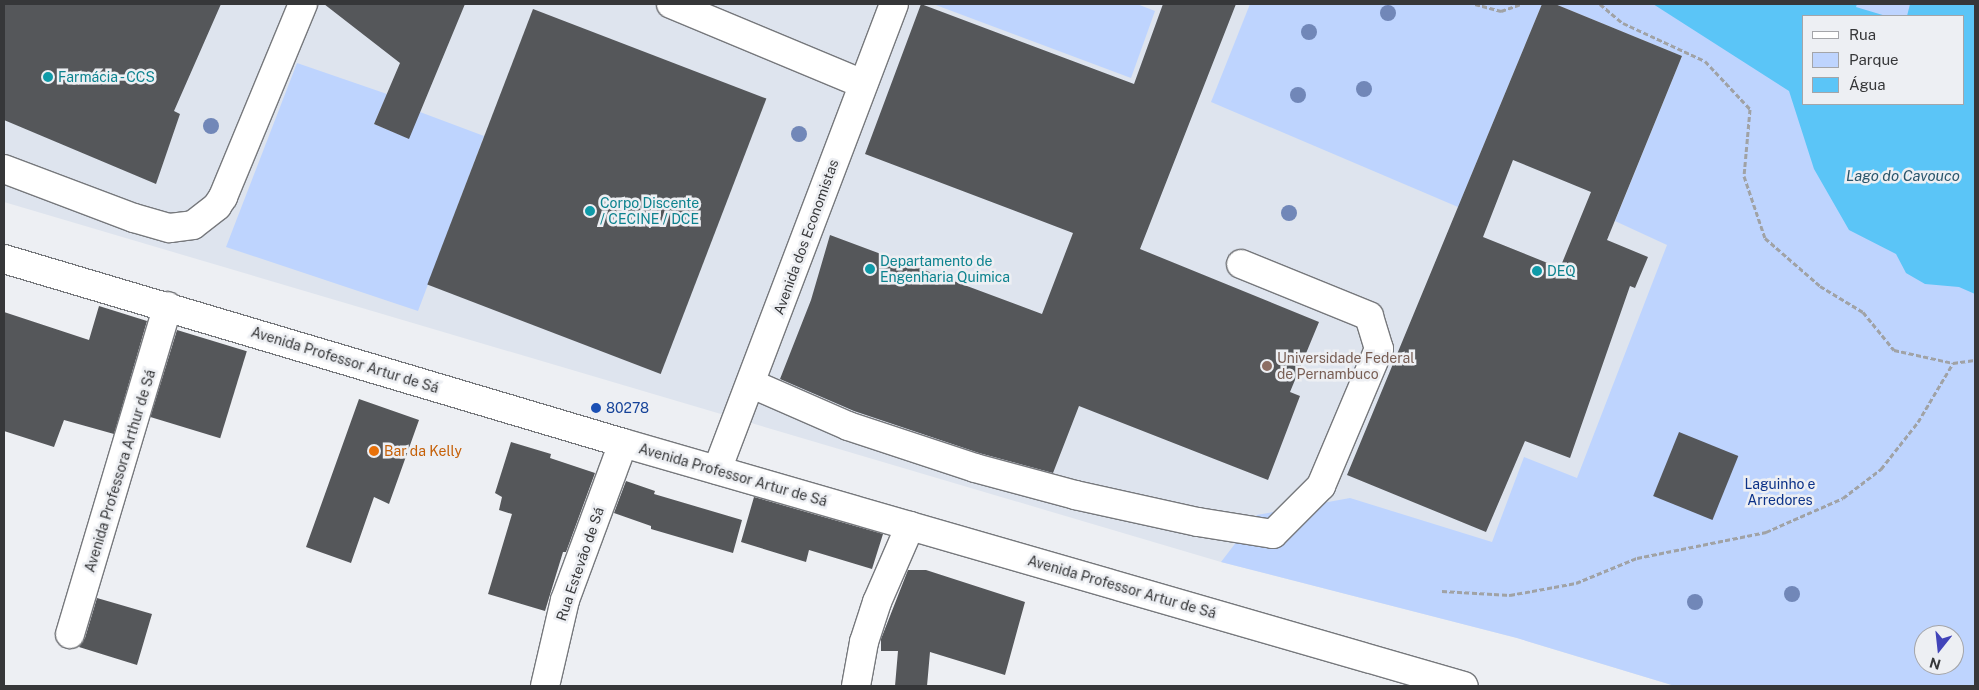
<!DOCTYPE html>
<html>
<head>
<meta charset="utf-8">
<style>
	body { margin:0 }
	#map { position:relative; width:1979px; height:690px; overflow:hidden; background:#edeff3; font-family:"Public Sans",sans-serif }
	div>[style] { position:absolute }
	.built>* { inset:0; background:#dee4ee }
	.green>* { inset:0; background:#bed4fe }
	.water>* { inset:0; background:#5bc5f7 }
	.building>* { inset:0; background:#55575a; transform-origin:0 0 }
	.path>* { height:3px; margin-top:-1.5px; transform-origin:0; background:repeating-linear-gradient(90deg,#a0a2a5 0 5px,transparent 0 7.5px) }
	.roads { filter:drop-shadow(1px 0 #76787c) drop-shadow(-1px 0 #76787c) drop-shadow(0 1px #76787c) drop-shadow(0 -1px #76787c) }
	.minor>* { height:28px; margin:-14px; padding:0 14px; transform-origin:14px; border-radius:14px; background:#fff }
	.trees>* { width:16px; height:16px; margin:-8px; border-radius:50%; background:#7187b8 }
	.dots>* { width:14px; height:14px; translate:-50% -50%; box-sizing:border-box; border:2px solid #edeff3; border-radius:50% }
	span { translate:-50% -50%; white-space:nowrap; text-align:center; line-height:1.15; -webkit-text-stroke:5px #edeff3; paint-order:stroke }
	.culture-label { font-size:14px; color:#0d838f }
	.left { translate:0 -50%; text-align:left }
	.street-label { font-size:14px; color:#363739 }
	.education-label { font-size:14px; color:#785e54 }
	.transit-label { font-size:14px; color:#164399 }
	.food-label { font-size:14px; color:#c56008 }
	.park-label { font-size:14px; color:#0c3288 }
	.water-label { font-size:15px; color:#29556b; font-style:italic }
	.frame { position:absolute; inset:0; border:5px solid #363739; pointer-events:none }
	.legend { position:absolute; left:1802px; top:15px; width:162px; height:90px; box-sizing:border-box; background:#edeff3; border:1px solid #a4a5a9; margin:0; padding:6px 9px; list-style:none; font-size:15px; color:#363739 }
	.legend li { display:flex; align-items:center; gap:10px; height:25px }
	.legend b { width:25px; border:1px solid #a4a5a9 }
	.north { position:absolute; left:1914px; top:625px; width:50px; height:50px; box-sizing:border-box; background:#edeff3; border:1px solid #a4a5a9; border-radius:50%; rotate:196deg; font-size:14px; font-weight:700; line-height:20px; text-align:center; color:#363739 }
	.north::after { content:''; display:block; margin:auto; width:18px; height:22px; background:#4144b9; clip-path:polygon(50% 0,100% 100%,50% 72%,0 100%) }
</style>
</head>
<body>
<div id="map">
	<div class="built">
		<div style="clip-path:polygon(evenodd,4px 4px,1975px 4px,1975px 686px,1675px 686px,1517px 638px,1221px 562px,4px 202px,4px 4px,1803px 16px,1963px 16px,1963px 104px,1803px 104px,1803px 16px,4px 4px,1924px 635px,1954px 635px,1954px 665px,1924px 665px,1924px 635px)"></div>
	</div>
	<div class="green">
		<div style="clip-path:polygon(933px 4px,1137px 4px,1155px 11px,1131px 78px)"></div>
		<div style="clip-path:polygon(1250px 4px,1542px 4px,1458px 207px,1211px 102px)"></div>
		<div style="clip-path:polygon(evenodd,1555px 4px,1975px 4px,1975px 686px,1675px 686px,1517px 638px,1221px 562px,1257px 515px,1350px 498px,1492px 542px,1524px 457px,1577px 478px,1667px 245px,1615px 221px,1682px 56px,1555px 4px,1803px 16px,1963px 16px,1963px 104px,1803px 104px,1803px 16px,1555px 4px,1924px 635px,1954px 635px,1954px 665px,1924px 665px,1924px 635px)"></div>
		<div style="clip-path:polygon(297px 63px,387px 94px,374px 124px,408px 138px,420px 112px,484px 136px,418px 311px,226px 247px)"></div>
	</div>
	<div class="water">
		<div style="clip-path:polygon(1653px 4px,1857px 4px,1856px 7px,1886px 16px,1803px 16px,1803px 104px,1963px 104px,1963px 16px,1907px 16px,1910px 4px,1975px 4px,1975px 294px,1959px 287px,1925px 284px,1906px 273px,1896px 254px,1849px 230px,1814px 169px,1789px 91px)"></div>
	</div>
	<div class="building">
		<div style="clip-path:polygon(4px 4px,221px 4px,174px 111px,180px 114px,156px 184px,4px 120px)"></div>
		<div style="clip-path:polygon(324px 4px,465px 4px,409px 139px,374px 124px,400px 63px)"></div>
		<div style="clip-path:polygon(921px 4px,1134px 84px,1163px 4px,1236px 4px,1140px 249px,1319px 322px,1290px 392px,1300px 396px,1268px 480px,1079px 406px,1053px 473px,979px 453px,854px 411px,780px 379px,811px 300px,830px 235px,1042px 314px,1073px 233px,865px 154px)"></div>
		<div style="clip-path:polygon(evenodd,1542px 4px,1555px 4px,1682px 56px,1607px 240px,1648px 257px,1635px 288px,1630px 286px,1570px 458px,1525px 441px,1486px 532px,1347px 475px,1542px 4px,1513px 160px,1591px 192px,1560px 268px,1483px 237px,1513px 160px)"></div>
		<div style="left:533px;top:9px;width:250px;height:295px;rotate:21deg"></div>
		<div style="clip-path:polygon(99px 306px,147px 321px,114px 434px,64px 420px,54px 447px,4px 431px,4px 312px,89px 340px)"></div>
		<div style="left:177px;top:330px;width:73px;height:91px;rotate:17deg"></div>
		<div style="clip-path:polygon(359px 399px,419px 420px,389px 504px,374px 497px,351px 563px,306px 547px)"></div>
		<div style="left:1679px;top:432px;width:64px;height:69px;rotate:22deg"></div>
		<div style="clip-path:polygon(511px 442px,551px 454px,550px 458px,595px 473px,566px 552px,563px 552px,545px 611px,488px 594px,512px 514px,499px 510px,502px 497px,495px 493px)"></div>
		<div style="clip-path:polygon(626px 481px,655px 491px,654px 494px,742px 520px,733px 553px,651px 529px,651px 526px,614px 513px)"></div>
		<div style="clip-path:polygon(754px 497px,883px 534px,872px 569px,809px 550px,806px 562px,741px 542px)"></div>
		<div style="clip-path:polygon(908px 570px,926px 570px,1025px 602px,1005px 675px,930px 652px,927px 686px,895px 686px,898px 651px,881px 651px,881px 639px)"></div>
		<div style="clip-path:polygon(97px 598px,152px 614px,137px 665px,79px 647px,85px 638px)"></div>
	</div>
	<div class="path">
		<div style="left:1475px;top:4px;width:27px;rotate:15deg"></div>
		<div style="left:1501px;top:11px;width:21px;rotate:-19deg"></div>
		<div style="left:1600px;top:4px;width:30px;rotate:40deg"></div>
		<div style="left:1623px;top:23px;width:90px;rotate:24.9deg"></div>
		<div style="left:1705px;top:61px;width:66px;rotate:46.8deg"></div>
		<div style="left:1750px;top:109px;width:67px;rotate:95.1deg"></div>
		<div style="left:1744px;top:176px;width:65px;rotate:71.3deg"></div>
		<div style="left:1765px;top:238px;width:73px;rotate:41.1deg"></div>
		<div style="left:1820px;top:286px;width:50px;rotate:31.2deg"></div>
		<div style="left:1863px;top:312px;width:49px;rotate:50.8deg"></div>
		<div style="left:1894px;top:350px;width:60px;rotate:12.4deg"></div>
		<div style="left:1953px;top:363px;width:22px;rotate:-8deg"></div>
		<div style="left:1442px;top:591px;width:68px;rotate:3.4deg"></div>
		<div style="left:1510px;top:595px;width:67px;rotate:-10.3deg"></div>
		<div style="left:1576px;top:583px;width:66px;rotate:-22.3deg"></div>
		<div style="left:1637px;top:558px;width:132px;rotate:-11.4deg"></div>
		<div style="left:1766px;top:532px;width:84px;rotate:-23.8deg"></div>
		<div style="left:1843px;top:498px;width:48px;rotate:-37.3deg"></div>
		<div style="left:1881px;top:469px;width:60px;rotate:-51.8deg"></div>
		<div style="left:1918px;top:422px;width:69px;rotate:-59.3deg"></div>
	</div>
	<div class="roads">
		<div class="minor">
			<div style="left:671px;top:4px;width:208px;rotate:22.6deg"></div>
			<div style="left:4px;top:169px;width:139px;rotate:20.7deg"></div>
			<div style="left:134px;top:218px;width:37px;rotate:16deg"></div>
			<div style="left:170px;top:228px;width:23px;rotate:-7deg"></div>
			<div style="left:193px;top:225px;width:31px;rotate:-38deg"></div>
			<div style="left:217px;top:206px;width:11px;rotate:-56deg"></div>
			<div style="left:223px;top:197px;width:209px;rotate:-67.5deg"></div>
			<div style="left:4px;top:259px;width:646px;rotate:16.55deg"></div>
			<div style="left:623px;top:443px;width:875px;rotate:16.12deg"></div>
			<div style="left:752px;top:384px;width:105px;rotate:23.6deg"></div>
			<div style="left:848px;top:426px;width:134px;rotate:18.3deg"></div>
			<div style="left:975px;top:468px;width:104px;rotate:15.1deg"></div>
			<div style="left:1075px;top:495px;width:126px;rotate:12.4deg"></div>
			<div style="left:1198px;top:522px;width:76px;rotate:9.1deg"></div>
			<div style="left:1273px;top:534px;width:68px;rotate:-45deg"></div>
			<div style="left:1321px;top:486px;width:149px;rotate:-67.1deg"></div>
			<div style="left:1379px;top:349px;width:34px;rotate:-107deg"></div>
			<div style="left:1369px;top:316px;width:138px;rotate:-157.9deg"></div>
			<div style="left:717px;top:470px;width:498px;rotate:-69.2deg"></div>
			<div style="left:70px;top:634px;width:342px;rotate:-73.4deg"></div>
			<div style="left:545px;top:686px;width:88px;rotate:-76.9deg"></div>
			<div style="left:565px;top:600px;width:167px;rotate:-69.7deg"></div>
			<div style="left:856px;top:686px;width:45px;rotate:-79.7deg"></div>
			<div style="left:864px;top:642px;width:42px;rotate:-72deg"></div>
			<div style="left:877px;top:602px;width:83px;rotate:-66.5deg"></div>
		</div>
	</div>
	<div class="trees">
		<div style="left:1388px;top:13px"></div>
		<div style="left:1309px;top:32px"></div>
		<div style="left:1364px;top:89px"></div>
		<div style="left:1298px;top:95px"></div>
		<div style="left:211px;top:126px"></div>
		<div style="left:799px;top:134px"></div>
		<div style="left:1289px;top:213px"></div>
		<div style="left:1792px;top:594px"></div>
		<div style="left:1695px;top:602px"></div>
	</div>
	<div class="dots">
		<div style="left:48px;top:77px;background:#0f9aa8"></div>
		<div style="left:590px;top:211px;background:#0f9aa8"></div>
		<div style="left:870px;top:269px;background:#0f9aa8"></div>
		<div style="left:1537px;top:271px;background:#0f9aa8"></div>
		<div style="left:1267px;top:366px;background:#8d6e63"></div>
		<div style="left:596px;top:408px;background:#1a4fb4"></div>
		<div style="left:374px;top:451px;background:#e8710a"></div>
	</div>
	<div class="culture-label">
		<span class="left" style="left:58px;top:77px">Farmácia - CCS</span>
		<span class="left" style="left:600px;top:211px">Corpo Discente<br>/ CECINE / DCE</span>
		<span class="left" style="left:880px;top:269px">Departamento de<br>Engenharia Quimica</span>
		<span class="left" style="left:1547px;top:271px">DEQ</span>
	</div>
	<div class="street-label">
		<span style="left:806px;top:237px;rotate:-70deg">Avenida dos Economistas</span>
		<span style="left:345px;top:360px;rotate:17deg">Avenida Professor Artur de Sá</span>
		<span style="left:120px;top:471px;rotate:-73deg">Avenida Professora Arthur de Sá</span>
		<span style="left:733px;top:475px;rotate:16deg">Avenida Professor Artur de Sá</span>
		<span style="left:580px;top:564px;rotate:-71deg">Rua Estevão de Sá</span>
		<span style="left:1122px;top:587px;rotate:16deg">Avenida Professor Artur de Sá</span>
	</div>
	<div class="education-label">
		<span class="left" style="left:1277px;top:366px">Universidade Federal<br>de Pernambuco</span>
	</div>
	<div class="transit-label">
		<span class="left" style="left:606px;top:408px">80278</span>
	</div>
	<div class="food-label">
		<span class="left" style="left:384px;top:451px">Bar da Kelly</span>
	</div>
	<div class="park-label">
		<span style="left:1780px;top:492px">Laguinho e<br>Arredores</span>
	</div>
	<div class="water-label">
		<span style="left:1903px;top:176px">Lago do Cavouco</span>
	</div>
	<div class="frame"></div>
	<ul class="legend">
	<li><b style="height:6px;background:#fff"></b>Rua</li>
	<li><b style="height:14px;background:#bed4fe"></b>Parque</li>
	<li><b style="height:14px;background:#5bc5f7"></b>Água</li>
	</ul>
	<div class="north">N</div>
</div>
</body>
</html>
